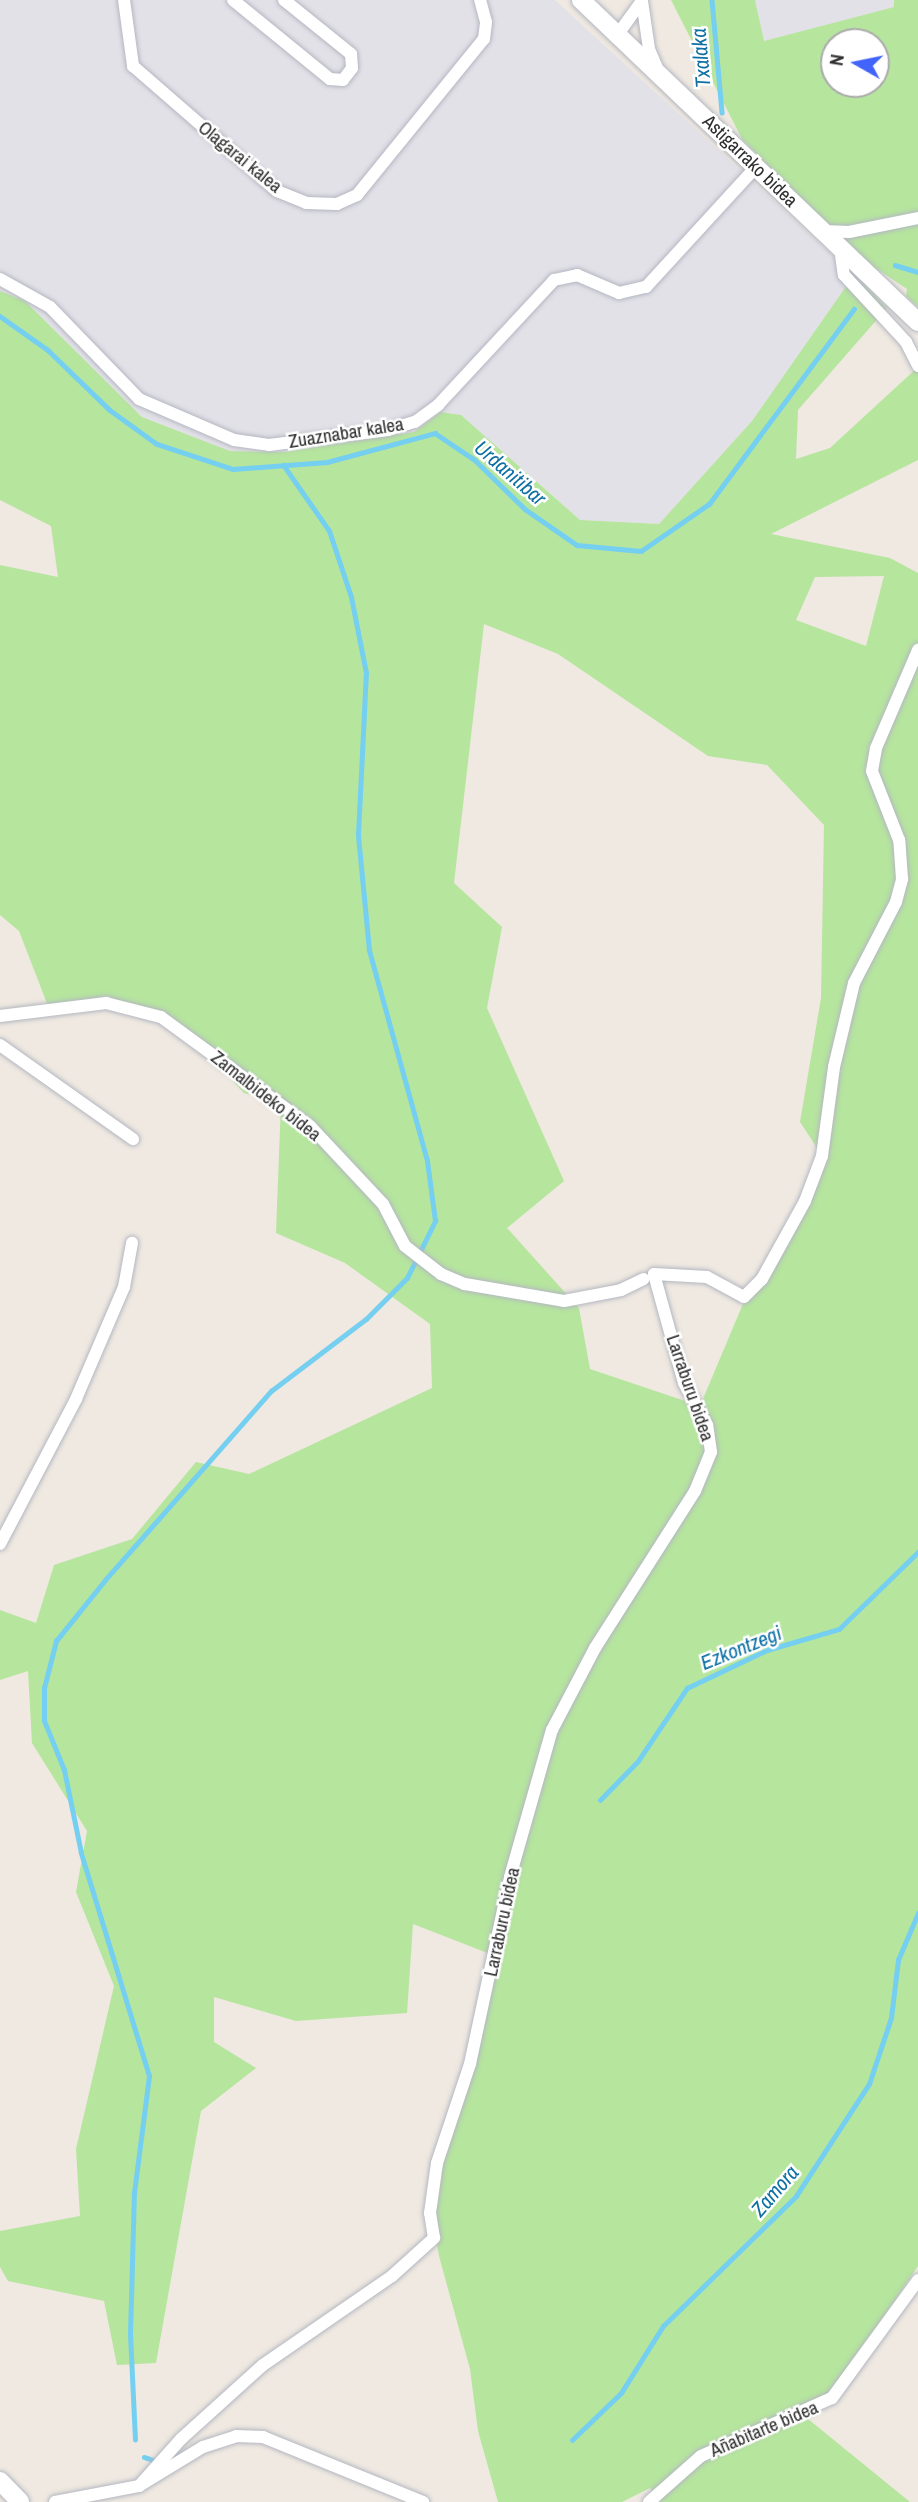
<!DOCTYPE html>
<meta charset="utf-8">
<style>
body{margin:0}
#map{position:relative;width:918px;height:2502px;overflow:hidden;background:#efe9e1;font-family:"Archivo Narrow",sans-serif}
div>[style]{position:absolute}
.industrial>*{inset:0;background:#e3e1e8}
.green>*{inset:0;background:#b6e59e}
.stream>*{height:4.5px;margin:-2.25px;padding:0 2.25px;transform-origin:2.25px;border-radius:2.25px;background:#75cff0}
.roads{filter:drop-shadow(0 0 2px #b4b7c1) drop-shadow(0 0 2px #b4b7c1)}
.street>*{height:12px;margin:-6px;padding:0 6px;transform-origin:6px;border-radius:6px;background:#fff}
.secondary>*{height:18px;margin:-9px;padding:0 9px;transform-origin:9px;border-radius:9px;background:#fff}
span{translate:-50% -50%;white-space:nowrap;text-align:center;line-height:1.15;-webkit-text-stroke:5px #fff;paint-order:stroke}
.street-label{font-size:19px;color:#2e2e2e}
.water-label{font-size:21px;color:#0d6fa3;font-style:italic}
.north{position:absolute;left:820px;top:28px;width:70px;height:70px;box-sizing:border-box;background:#fff;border:2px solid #ababab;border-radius:50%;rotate:279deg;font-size:19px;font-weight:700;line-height:28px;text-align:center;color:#2e2e2e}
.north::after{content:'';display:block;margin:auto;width:24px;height:32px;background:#4264fb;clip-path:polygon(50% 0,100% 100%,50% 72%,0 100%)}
</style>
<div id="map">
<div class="industrial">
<i style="clip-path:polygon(0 0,555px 0,854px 275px,752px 421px,659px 524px,580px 520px,461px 415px,441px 412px,414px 432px,284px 452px,230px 451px,142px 417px,25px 301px,0 291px)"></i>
<i style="clip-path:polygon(755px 0,894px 0,895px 7px,764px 41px)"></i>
</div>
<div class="green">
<i style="clip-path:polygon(evenodd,671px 0,755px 0,764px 41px,894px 7px,894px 0,918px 0,918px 307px,906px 296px,907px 289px,859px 257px,742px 139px,671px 0,834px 42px,876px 42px,876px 84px,834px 84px,834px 42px)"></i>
<i style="clip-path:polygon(evenodd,854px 275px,887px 308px,798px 410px,796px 459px,830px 448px,918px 367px,918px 460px,771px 534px,890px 558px,918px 573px,918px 2266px,839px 2383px,822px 2398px,797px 2410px,910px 2502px,661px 2502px,650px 2488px,622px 2502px,498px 2502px,478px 2431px,470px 2369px,439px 2256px,428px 2192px,442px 2132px,501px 1947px,490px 1954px,413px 1924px,407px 2013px,296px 2021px,214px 1997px,214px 2042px,256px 2068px,201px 2111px,156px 2363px,117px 2365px,104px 2301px,8px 2281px,0 2267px,0 2231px,80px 2216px,76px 2149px,114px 1986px,76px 1892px,87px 1831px,32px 1743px,28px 1671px,0 1680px,0 1610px,36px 1623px,54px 1565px,132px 1539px,196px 1462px,249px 1474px,432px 1388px,430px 1324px,345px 1263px,276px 1233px,281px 1103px,244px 1093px,178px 1024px,107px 996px,48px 1006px,19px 931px,0 915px,0 565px,58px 577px,51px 526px,0 500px,0 291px,25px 301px,142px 417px,230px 451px,284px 452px,414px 432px,441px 412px,461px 415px,580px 520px,659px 524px,752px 421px,854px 275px,884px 576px,866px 646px,796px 620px,815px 577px,884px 576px,854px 275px,484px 624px,558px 654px,708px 756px,767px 765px,824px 825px,821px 998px,800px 1122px,825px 1160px,745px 1299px,700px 1406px,590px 1369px,579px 1308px,507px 1228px,564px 1181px,487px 1008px,502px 927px,454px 883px,484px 624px)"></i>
</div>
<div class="stream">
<i style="left:712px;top:0;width:113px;rotate:84.9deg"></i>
<i style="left:895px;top:265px;width:24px;rotate:17deg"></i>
<i style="left:0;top:316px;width:59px;rotate:35.3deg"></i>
<i style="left:48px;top:350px;width:86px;rotate:44.1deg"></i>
<i style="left:110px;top:410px;width:58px;rotate:35.9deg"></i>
<i style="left:157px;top:444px;width:80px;rotate:18.2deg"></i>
<i style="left:233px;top:469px;width:94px;rotate:-4.3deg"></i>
<i style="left:327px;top:462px;width:112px;rotate:-15deg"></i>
<i style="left:435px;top:433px;width:48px;rotate:34deg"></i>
<i style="left:475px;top:460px;width:70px;rotate:44.4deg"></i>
<i style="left:525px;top:509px;width:63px;rotate:34.7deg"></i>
<i style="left:577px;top:545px;width:64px;rotate:5.4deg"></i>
<i style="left:641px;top:551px;width:83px;rotate:-34.7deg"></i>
<i style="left:709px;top:504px;width:243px;rotate:-53.4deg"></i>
<i style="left:600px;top:1800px;width:54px;rotate:-45.7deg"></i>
<i style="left:638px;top:1761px;width:88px;rotate:-56.1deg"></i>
<i style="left:687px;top:1688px;width:89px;rotate:-25.4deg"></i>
<i style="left:767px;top:1650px;width:75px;rotate:-16.3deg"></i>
<i style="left:839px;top:1629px;width:110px;rotate:-44.3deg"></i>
<i style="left:135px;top:2440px;width:106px;rotate:-92.7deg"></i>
<i style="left:130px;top:2334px;width:141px;rotate:-88.4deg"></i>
<i style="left:134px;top:2193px;width:118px;rotate:-82.7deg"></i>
<i style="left:149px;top:2076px;width:233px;rotate:-107deg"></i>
<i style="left:81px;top:1853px;width:85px;rotate:-101.6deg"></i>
<i style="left:64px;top:1770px;width:53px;rotate:-112.2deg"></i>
<i style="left:44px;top:1721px;width:33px;rotate:-90deg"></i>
<i style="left:44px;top:1688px;width:49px;rotate:-75.7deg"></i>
<i style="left:56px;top:1641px;width:78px;rotate:-51.2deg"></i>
<i style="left:105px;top:1580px;width:252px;rotate:-48.7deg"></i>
<i style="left:271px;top:1391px;width:119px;rotate:-37.2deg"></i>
<i style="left:366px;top:1319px;width:58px;rotate:-45deg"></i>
<i style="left:407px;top:1278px;width:64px;rotate:-63.8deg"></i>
<i style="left:435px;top:1221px;width:61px;rotate:-97.6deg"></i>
<i style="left:427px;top:1161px;width:219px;rotate:-105.4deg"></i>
<i style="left:369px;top:950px;width:116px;rotate:-95.5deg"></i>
<i style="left:358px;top:835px;width:162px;rotate:-87.2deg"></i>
<i style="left:366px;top:673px;width:77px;rotate:-101.2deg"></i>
<i style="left:351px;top:597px;width:70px;rotate:-108.4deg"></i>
<i style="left:329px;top:531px;width:80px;rotate:-124.9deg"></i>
<i style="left:572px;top:2440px;width:68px;rotate:-43.8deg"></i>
<i style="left:621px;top:2393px;width:79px;rotate:-57.9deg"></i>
<i style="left:663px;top:2326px;width:186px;rotate:-44.3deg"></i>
<i style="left:796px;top:2196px;width:134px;rotate:-56.9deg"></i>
<i style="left:869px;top:2084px;width:70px;rotate:-71.6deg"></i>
<i style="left:891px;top:2018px;width:58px;rotate:-83.1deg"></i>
<i style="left:898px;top:1960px;width:51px;rotate:-66.9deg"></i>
<i style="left:144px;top:2457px;width:16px;rotate:18deg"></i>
</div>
<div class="roads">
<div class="street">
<i style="left:124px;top:0;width:67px;rotate:82.2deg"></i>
<i style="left:133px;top:66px;width:191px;rotate:41deg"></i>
<i style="left:277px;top:191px;width:31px;rotate:22deg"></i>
<i style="left:306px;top:203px;width:31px;rotate:2deg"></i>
<i style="left:337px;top:204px;width:22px;rotate:-24deg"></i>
<i style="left:357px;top:195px;width:201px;rotate:-50.9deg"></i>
<i style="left:484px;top:39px;width:17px;rotate:-83deg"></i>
<i style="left:486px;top:22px;width:23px;rotate:-105deg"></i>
<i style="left:233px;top:0;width:125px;rotate:39.2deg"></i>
<i style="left:330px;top:79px;width:13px;rotate:4deg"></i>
<i style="left:343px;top:80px;width:15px;rotate:-53deg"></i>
<i style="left:352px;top:68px;width:14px;rotate:-94deg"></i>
<i style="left:351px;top:54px;width:86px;rotate:-141.1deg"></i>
<i style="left:642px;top:1px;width:49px;rotate:81.7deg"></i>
<i style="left:649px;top:49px;width:21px;rotate:67deg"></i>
<i style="left:618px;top:34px;width:41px;rotate:-54deg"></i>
<i style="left:823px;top:231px;width:26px;rotate:2deg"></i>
<i style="left:849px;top:232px;width:70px;rotate:-11.5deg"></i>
<i style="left:840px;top:248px;width:27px;rotate:82deg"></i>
<i style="left:844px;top:275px;width:91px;rotate:47.2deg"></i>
<i style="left:906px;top:342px;width:27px;rotate:63deg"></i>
<i style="left:0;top:279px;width:57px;rotate:29.2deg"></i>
<i style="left:50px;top:307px;width:128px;rotate:45.9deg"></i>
<i style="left:139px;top:399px;width:103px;rotate:23.3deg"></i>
<i style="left:234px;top:440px;width:35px;rotate:8deg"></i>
<i style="left:269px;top:445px;width:120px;rotate:-7.2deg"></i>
<i style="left:388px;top:430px;width:28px;rotate:-17deg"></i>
<i style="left:415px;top:422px;width:29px;rotate:-36deg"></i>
<i style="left:438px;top:405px;width:171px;rotate:-47.1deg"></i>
<i style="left:554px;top:280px;width:24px;rotate:-12deg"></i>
<i style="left:577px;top:275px;width:46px;rotate:23.2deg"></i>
<i style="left:619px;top:293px;width:28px;rotate:-13deg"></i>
<i style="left:646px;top:287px;width:163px;rotate:-47.5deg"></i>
<i style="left:0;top:1016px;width:107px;rotate:-7deg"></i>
<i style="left:106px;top:1003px;width:57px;rotate:14.3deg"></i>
<i style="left:161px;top:1017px;width:185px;rotate:36.2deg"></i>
<i style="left:310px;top:1126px;width:107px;rotate:46.9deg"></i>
<i style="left:383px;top:1204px;width:47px;rotate:62.4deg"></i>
<i style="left:405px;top:1246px;width:46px;rotate:37.9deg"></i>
<i style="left:441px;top:1274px;width:26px;rotate:23deg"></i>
<i style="left:465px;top:1284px;width:100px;rotate:9.7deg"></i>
<i style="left:564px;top:1301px;width:58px;rotate:-10.9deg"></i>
<i style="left:621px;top:1290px;width:25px;rotate:-26deg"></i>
<i style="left:0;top:1045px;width:163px;rotate:35.3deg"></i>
<i style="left:0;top:1544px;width:164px;rotate:-62.3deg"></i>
<i style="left:76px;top:1399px;width:122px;rotate:-66.8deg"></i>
<i style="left:124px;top:1287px;width:45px;rotate:-79.7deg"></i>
<i style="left:139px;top:2486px;width:63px;rotate:-48.2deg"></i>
<i style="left:181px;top:2439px;width:110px;rotate:-42.1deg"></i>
<i style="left:263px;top:2365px;width:157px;rotate:-34.6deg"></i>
<i style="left:392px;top:2276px;width:57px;rotate:-42.1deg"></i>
<i style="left:434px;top:2238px;width:25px;rotate:-99deg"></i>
<i style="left:430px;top:2213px;width:50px;rotate:-82deg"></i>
<i style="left:437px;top:2163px;width:104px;rotate:-71.6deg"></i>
<i style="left:470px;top:2064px;width:191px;rotate:-77.9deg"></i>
<i style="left:510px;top:1877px;width:153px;rotate:-74.1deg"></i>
<i style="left:552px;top:1730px;width:93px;rotate:-62.3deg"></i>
<i style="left:595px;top:1648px;width:186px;rotate:-57.5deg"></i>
<i style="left:695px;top:1491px;width:42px;rotate:-67.7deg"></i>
<i style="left:711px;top:1452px;width:27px;rotate:-98deg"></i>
<i style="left:707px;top:1425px;width:48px;rotate:-118.7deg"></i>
<i style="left:684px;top:1383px;width:113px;rotate:-105.4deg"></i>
<i style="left:654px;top:1274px;width:53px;rotate:3.2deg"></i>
<i style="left:707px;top:1277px;width:42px;rotate:28.4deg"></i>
<i style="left:744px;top:1297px;width:25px;rotate:-45deg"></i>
<i style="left:762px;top:1279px;width:89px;rotate:-61.1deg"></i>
<i style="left:805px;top:1201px;width:48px;rotate:-69.3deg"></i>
<i style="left:822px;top:1156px;width:90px;rotate:-82.3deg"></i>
<i style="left:834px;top:1067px;width:86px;rotate:-76.6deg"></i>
<i style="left:854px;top:983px;width:91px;rotate:-62.6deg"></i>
<i style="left:896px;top:902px;width:24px;rotate:-75deg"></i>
<i style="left:902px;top:879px;width:39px;rotate:-94deg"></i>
<i style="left:899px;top:840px;width:74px;rotate:-111.4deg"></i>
<i style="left:872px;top:771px;width:23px;rotate:-80deg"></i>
<i style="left:876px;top:748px;width:107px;rotate:-66.8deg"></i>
<i style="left:55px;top:2502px;width:86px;rotate:-10.8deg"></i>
<i style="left:139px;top:2486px;width:75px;rotate:-31.4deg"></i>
<i style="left:203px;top:2447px;width:35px;rotate:-18deg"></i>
<i style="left:236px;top:2436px;width:27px;rotate:2deg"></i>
<i style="left:263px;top:2437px;width:173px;rotate:22.1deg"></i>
<i style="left:649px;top:2502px;width:69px;rotate:-41.5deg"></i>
<i style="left:701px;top:2456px;width:143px;rotate:-23.9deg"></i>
<i style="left:832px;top:2398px;width:146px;rotate:-53.9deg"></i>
</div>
<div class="secondary">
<i style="left:581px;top:0;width:466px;rotate:43.7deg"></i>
<i style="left:0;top:2481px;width:29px;rotate:46deg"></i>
</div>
</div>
<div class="street-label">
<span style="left:240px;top:157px;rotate:39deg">Olagarai kalea</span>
<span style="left:750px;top:161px;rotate:44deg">Astigarrako bidea</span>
<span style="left:346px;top:433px;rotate:-9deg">Zuaznabar kalea</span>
<span style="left:266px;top:1096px;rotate:38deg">Zamalbideko bidea</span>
<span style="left:690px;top:1388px;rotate:71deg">Larraburu bidea</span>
<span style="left:502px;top:1922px;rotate:-78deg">Larraburu bidea</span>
<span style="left:764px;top:2429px;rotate:-23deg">Añabitarte bidea</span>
</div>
<div class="water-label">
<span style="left:701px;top:58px;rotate:-95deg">Txalaka</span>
<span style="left:510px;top:473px;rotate:41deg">Urdanitibar</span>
<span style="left:741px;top:1648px;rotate:-22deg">Ezkontzegi</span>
<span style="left:775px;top:2191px;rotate:-49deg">Zamora</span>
</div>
<div class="north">N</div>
</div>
